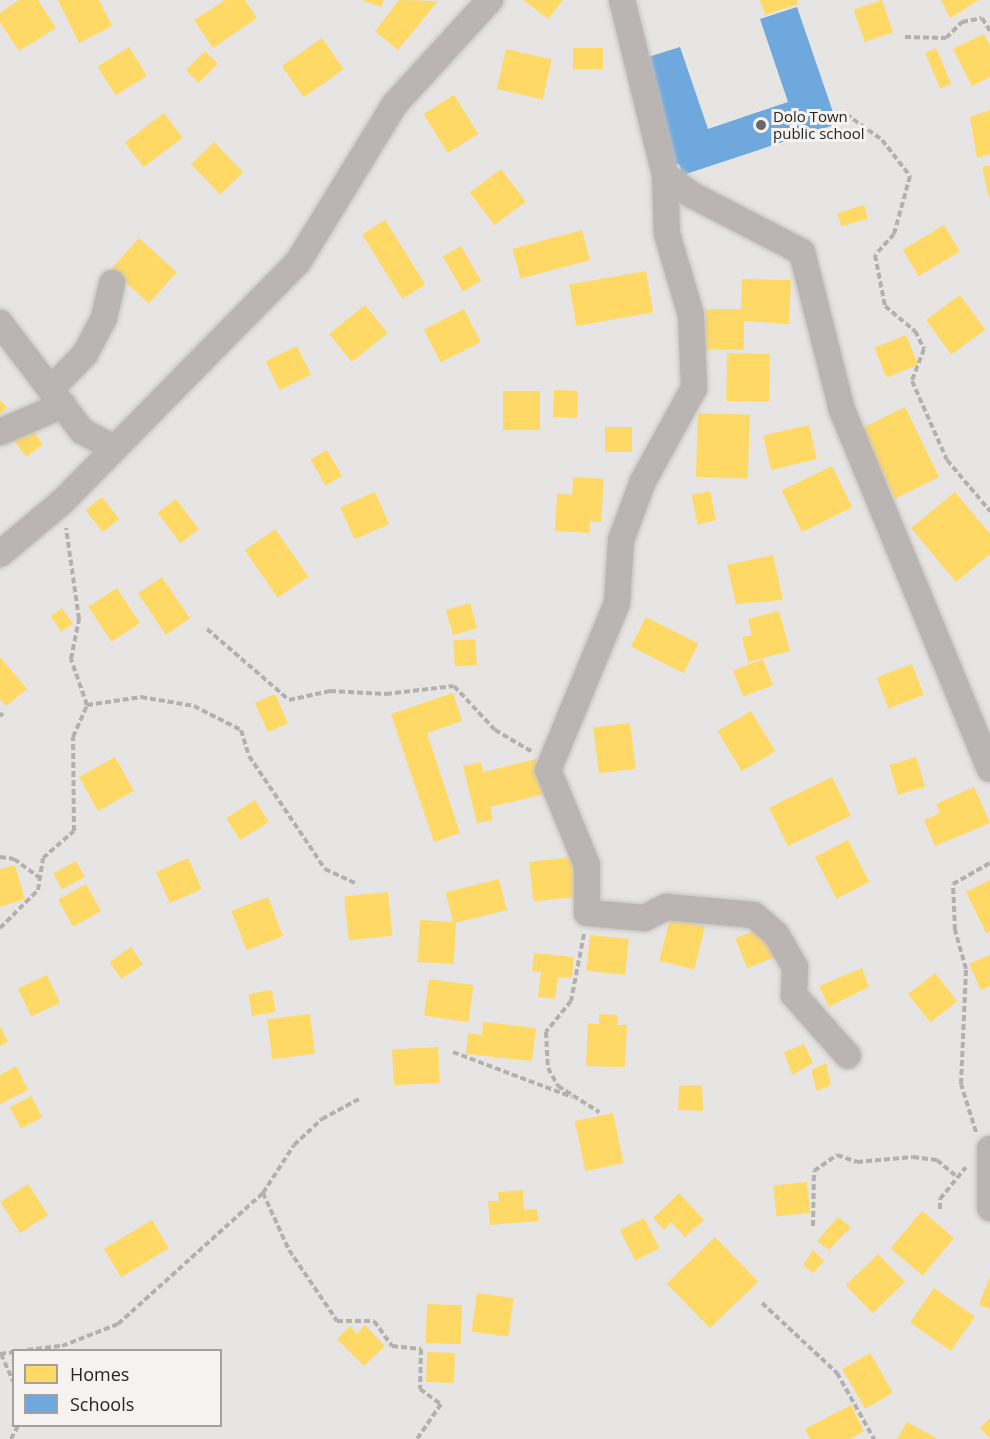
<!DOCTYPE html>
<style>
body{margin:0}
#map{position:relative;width:990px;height:1439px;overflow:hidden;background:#e7e5e3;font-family:"Open Sans",sans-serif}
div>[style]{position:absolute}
.homes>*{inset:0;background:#ffd966;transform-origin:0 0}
.schools>*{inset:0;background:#6fa8dc}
.path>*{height:4px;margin-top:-2px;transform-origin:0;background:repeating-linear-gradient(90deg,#b4b0af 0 6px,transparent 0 9px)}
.roads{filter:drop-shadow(0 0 2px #c3c2c1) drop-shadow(0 0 2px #c3c2c1)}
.minor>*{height:26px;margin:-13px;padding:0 13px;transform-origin:13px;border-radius:13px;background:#bab4b2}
.dots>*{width:16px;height:16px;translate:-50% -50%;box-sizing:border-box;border:3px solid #f6f2ef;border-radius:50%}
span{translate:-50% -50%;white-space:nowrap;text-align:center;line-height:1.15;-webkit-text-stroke:6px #f6f2ef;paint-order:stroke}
.poi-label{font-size:15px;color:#262423}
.left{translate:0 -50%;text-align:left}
.legend{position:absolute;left:12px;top:1349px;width:210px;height:78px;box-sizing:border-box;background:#f6f2ef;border:2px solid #a3a09d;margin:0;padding:8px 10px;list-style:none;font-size:18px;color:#262423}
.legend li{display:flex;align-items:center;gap:12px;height:30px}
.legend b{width:30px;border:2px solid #a3a09d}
</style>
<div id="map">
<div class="homes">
<i style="clip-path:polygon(19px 0,38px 0,56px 28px,19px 51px,0 22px,0 13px)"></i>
<i style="clip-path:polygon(58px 0,99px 0,112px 26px,79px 43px)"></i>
<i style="clip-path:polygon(225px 0,245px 0,257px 18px,213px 48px,194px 20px)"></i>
<i style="clip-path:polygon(362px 0,384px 0,381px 7px)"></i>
<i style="clip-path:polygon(399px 0,438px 1px,398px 50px,375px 31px)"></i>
<i style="clip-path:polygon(523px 0,563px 0,548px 19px)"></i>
<i style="clip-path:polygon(760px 0,797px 0,798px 4px,765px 15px)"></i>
<i style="left:882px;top:0;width:34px;height:30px;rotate:71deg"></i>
<i style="clip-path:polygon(941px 0,979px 0,950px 18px)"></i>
<i style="clip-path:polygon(984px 34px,990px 46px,990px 77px,972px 86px,953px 49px)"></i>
<i style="left:322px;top:38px;width:38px;height:49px;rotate:55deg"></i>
<i style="left:129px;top:47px;width:34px;height:37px;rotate:58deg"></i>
<i style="left:573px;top:48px;width:30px;height:21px"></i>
<i style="left:936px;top:48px;width:39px;height:12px;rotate:67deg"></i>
<i style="left:506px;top:49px;width:47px;height:41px;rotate:13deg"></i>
<i style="left:205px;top:51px;width:18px;height:27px;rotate:45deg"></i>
<i style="left:454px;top:95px;width:46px;height:36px;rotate:58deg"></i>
<i style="clip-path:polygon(990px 110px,990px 154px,977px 158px,970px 117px)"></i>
<i style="left:164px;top:113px;width:31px;height:49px;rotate:53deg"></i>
<i style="left:214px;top:142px;width:42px;height:32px;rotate:46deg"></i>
<i style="clip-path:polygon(990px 165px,990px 197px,989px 197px,982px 167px)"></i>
<i style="left:501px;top:169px;width:41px;height:39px;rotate:53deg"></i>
<i style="left:864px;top:205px;width:14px;height:28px;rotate:73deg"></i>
<i style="left:385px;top:220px;width:76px;height:27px;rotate:58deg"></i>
<i style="left:944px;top:225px;width:31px;height:48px;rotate:59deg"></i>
<i style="left:582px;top:230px;width:31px;height:72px;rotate:75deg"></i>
<i style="left:139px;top:238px;width:51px;height:42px;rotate:42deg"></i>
<i style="left:461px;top:246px;width:40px;height:21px;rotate:60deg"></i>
<i style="left:646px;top:271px;width:42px;height:78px;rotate:80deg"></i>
<i style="clip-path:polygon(742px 279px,791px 280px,789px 324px,744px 321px,744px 350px,705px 349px,706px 309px,741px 309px)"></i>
<i style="left:960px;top:295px;width:43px;height:42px;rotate:54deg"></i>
<i style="left:365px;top:305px;width:36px;height:46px;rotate:51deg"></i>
<i style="left:464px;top:309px;width:37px;height:45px;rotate:63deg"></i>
<i style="left:906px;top:335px;width:32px;height:34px;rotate:68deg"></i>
<i style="left:297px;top:346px;width:32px;height:35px;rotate:64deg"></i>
<i style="left:727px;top:353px;width:43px;height:48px;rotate:1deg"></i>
<i style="left:554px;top:390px;width:24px;height:27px;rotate:2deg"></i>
<i style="left:503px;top:391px;width:37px;height:39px"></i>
<i style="clip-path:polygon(0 400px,7px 407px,0 414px)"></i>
<i style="left:905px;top:407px;width:78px;height:49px;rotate:64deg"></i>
<i style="left:698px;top:413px;width:52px;height:64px;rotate:2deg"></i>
<i style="left:809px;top:425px;width:35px;height:47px;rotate:77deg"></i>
<i style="left:29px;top:426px;width:23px;height:21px;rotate:52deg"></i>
<i style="left:605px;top:427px;width:27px;height:25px"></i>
<i style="left:327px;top:450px;width:30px;height:19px;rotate:60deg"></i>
<i style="left:832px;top:466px;width:46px;height:56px;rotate:64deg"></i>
<i style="clip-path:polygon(573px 477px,604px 479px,601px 522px,590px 521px,589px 533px,555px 531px,557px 494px,572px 495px)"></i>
<i style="left:710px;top:491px;width:30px;height:19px;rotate:78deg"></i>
<i style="left:375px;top:492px;width:35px;height:38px;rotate:66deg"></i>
<i style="clip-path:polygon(955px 492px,990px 534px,990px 554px,956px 582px,911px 528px)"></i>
<i style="left:102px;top:497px;width:28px;height:21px;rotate:52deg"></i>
<i style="left:176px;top:499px;width:38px;height:23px;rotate:53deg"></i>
<i style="left:275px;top:529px;width:58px;height:37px;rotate:55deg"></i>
<i style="clip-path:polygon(773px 555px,783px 600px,736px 604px,727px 565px)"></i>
<i style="left:162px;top:577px;width:50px;height:29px;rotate:56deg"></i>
<i style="left:117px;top:588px;width:42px;height:34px;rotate:57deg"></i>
<i style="left:470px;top:603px;width:26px;height:25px;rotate:74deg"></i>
<i style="left:62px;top:608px;width:19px;height:14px;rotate:55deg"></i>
<i style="clip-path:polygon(779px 611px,790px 651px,748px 662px,742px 637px,752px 635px,748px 619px)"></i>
<i style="left:646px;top:617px;width:59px;height:33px;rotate:27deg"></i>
<i style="left:475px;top:639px;width:26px;height:22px;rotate:86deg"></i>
<i style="clip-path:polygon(0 657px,27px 689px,6px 706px,0 699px)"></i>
<i style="left:763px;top:659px;width:28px;height:32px;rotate:69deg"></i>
<i style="left:912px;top:664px;width:33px;height:38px;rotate:69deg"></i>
<i style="clip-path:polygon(453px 693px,462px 721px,427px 733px,460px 833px,434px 842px,391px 714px)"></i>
<i style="left:275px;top:694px;width:32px;height:22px;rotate:66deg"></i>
<i style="left:751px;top:711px;width:47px;height:39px;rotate:59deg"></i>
<i style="left:630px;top:723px;width:46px;height:37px;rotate:83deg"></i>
<i style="left:115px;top:757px;width:39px;height:41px;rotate:61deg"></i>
<i style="left:916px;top:757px;width:31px;height:28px;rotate:73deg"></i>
<i style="clip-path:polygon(536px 759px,545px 794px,490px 807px,493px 820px,477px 823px,463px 766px,481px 762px,483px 772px)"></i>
<i style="left:832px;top:777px;width:43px;height:70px;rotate:64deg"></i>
<i style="clip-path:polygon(974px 787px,990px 823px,935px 846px,924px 820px,940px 813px,936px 804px)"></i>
<i style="left:255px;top:800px;width:26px;height:34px;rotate:58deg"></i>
<i style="left:848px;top:840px;width:47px;height:37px;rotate:63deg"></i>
<i style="left:574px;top:857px;width:40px;height:45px;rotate:84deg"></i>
<i style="left:188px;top:858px;width:34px;height:35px;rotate:66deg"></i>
<i style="left:76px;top:861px;width:18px;height:26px;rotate:61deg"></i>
<i style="clip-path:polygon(15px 865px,25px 899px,0 907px,0 869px)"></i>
<i style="left:499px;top:879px;width:32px;height:55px;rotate:76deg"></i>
<i style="clip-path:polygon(990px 880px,990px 932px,986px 933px,966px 892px)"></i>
<i style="left:86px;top:884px;width:31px;height:32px;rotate:61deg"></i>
<i style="left:388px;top:892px;width:44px;height:44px;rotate:84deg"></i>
<i style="left:268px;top:897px;width:42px;height:39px;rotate:69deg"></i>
<i style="left:670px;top:918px;width:36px;height:44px;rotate:14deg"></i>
<i style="left:420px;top:920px;width:36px;height:42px;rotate:3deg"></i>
<i style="left:764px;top:927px;width:32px;height:31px;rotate:68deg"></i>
<i style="left:590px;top:935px;width:39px;height:36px;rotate:6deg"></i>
<i style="left:131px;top:947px;width:21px;height:26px;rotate:55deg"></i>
<i style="clip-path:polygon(534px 953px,574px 957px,572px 978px,558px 977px,555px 999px,538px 997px,541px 972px,532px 971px)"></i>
<i style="clip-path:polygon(990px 955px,990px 986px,981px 990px,969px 964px)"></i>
<i style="clip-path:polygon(862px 968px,869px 987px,829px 1007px,819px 986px)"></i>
<i style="left:935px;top:973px;width:36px;height:34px;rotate:52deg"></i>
<i style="left:47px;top:975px;width:31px;height:32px;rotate:65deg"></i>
<i style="left:429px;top:979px;width:45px;height:37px;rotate:8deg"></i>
<i style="left:272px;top:990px;width:22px;height:24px;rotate:80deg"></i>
<i style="left:310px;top:1014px;width:40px;height:43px;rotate:83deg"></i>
<i style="clip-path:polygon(599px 1014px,618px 1015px,618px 1025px,627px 1025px,625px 1067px,586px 1066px,588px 1023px,599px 1024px)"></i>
<i style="clip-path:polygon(483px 1022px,536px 1028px,532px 1061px,466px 1054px,468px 1033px,482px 1035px)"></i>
<i style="clip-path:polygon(0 1026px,8px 1042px,0 1046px)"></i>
<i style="clip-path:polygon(804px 1044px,813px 1063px,792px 1075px,784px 1052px)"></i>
<i style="left:438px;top:1047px;width:36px;height:46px;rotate:87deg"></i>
<i style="clip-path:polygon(826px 1063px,831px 1085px,817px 1091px,811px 1070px)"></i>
<i style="clip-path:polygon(16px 1066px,28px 1090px,0 1104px,0 1075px)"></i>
<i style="clip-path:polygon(702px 1085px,703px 1111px,678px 1110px,679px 1086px)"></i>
<i style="left:31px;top:1096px;width:24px;height:24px;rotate:62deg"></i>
<i style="left:613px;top:1113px;width:51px;height:39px;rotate:78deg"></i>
<i style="left:807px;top:1182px;width:31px;height:34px;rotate:84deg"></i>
<i style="left:28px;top:1184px;width:37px;height:33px;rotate:57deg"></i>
<i style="clip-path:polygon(523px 1190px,524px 1210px,537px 1209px,539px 1221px,490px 1225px,488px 1201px,499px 1201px,498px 1192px)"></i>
<i style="clip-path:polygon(679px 1193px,704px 1220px,685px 1237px,671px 1222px,664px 1230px,653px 1218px)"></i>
<i style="left:922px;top:1211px;width:42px;height:49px;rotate:40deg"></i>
<i style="clip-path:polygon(838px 1217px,851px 1227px,829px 1250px,817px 1241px)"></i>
<i style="left:644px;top:1218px;width:34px;height:27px;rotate:63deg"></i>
<i style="left:152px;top:1220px;width:33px;height:56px;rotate:59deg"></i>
<i style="left:715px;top:1237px;width:62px;height:67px;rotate:46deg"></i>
<i style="clip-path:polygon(813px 1250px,824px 1261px,813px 1273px,803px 1265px)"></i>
<i style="left:878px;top:1254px;width:39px;height:45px;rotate:46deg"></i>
<i style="clip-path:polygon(990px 1276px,990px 1309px,979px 1305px)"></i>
<i style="left:934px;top:1288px;width:50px;height:42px;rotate:35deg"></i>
<i style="left:477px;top:1293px;width:37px;height:39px;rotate:8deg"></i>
<i style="left:427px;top:1304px;width:35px;height:39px;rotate:2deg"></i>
<i style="clip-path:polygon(365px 1325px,385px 1346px,364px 1366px,337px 1339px,350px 1326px,357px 1334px)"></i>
<i style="left:427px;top:1352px;width:28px;height:30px;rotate:2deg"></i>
<i style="left:870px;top:1353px;width:46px;height:32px;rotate:60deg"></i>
<i style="clip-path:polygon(851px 1405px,864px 1431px,850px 1439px,810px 1439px,805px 1429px)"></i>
<i style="clip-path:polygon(990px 1418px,990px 1438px,980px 1428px)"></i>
<i style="clip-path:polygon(907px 1422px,938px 1439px,897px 1439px)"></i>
</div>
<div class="schools">
<i style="clip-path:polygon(797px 7px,837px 124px,683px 175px,679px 164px,660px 171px,653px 147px,670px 141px,642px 59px,680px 47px,708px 129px,788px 102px,760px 19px)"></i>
</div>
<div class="path">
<i style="left:905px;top:37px;width:41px;rotate:1.4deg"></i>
<i style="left:946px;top:38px;width:23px;rotate:-45deg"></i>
<i style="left:962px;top:22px;width:20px;rotate:-11deg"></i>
<i style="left:982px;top:18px;width:15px;rotate:58deg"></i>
<i style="left:846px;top:114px;width:44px;rotate:35.8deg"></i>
<i style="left:882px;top:140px;width:46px;rotate:52.1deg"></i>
<i style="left:910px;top:176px;width:60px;rotate:105.4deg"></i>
<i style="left:894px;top:234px;width:28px;rotate:132deg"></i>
<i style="left:875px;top:255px;width:52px;rotate:78.9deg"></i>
<i style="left:885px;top:306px;width:39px;rotate:40deg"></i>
<i style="left:915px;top:331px;width:20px;rotate:63deg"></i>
<i style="left:924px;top:349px;width:34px;rotate:111deg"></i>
<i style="left:912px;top:381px;width:86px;rotate:66.1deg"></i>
<i style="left:947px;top:460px;width:67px;rotate:49.9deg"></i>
<i style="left:207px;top:629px;width:108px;rotate:40.9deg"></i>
<i style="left:289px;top:700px;width:42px;rotate:-12.4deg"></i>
<i style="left:330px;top:691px;width:56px;rotate:3.1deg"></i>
<i style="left:386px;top:694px;width:68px;rotate:-6.7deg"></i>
<i style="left:454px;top:686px;width:60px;rotate:47deg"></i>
<i style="left:495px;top:730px;width:42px;rotate:30.3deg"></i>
<i style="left:87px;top:705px;width:55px;rotate:-8.4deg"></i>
<i style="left:141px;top:697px;width:54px;rotate:9.6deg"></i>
<i style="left:194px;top:706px;width:53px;rotate:27.1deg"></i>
<i style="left:241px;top:730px;width:27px;rotate:73deg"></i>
<i style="left:249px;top:756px;width:136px;rotate:56.1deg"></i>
<i style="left:325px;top:869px;width:33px;rotate:25deg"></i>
<i style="left:0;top:716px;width:4px;rotate:-45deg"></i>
<i style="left:0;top:857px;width:14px;rotate:8deg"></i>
<i style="left:14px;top:859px;width:32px;rotate:36deg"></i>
<i style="left:0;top:928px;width:54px;rotate:-45deg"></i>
<i style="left:38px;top:890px;width:32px;rotate:-81deg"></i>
<i style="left:43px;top:858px;width:41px;rotate:-41.1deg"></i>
<i style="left:74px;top:831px;width:94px;rotate:-90.6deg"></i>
<i style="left:73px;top:737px;width:35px;rotate:-66deg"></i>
<i style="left:87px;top:705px;width:49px;rotate:-109.2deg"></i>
<i style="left:71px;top:659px;width:41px;rotate:-78.7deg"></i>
<i style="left:79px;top:619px;width:92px;rotate:-98.1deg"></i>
<i style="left:584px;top:934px;width:68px;rotate:101deg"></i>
<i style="left:571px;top:1001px;width:40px;rotate:129deg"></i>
<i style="left:546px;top:1032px;width:36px;rotate:87deg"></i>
<i style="left:548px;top:1068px;width:21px;rotate:61deg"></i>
<i style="left:558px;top:1086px;width:49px;rotate:32.4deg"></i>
<i style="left:453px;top:1052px;width:127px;rotate:20.7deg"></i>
<i style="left:976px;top:1132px;width:50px;rotate:-107.4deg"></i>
<i style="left:961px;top:1084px;width:115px;rotate:-87.5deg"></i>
<i style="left:966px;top:969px;width:41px;rotate:-105.8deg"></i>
<i style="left:955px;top:930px;width:46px;rotate:-92.5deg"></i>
<i style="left:953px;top:884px;width:43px;rotate:-29.6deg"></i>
<i style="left:263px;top:1193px;width:63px;rotate:65.5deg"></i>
<i style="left:289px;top:1250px;width:86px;rotate:55.9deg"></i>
<i style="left:337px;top:1321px;width:37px"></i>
<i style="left:374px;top:1321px;width:31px;rotate:54deg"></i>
<i style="left:392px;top:1346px;width:29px;rotate:6deg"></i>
<i style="left:421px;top:1349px;width:40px;rotate:91.4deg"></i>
<i style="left:420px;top:1389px;width:26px;rotate:36deg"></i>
<i style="left:441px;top:1404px;width:42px;rotate:124.4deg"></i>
<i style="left:940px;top:1209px;width:10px;rotate:-90deg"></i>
<i style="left:940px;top:1199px;width:41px;rotate:-50.9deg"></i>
<i style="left:813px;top:1226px;width:55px;rotate:-89deg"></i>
<i style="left:814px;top:1171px;width:28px;rotate:-35deg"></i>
<i style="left:837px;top:1155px;width:21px;rotate:19deg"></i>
<i style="left:857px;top:1162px;width:56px;rotate:-5.1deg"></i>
<i style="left:913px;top:1157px;width:24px;rotate:7deg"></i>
<i style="left:937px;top:1160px;width:26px;rotate:40deg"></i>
<i style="left:762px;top:1303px;width:103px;rotate:43deg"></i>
<i style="left:837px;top:1373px;width:76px;rotate:60.7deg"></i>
<i style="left:27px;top:1350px;width:35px;rotate:-7deg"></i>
<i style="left:62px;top:1346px;width:60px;rotate:-21.4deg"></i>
<i style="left:118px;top:1324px;width:195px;rotate:-42.1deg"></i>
<i style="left:263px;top:1193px;width:57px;rotate:-57.1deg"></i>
<i style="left:294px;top:1145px;width:38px;rotate:-43deg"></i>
<i style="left:322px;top:1119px;width:42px;rotate:-28.4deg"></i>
<i style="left:0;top:1354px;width:14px;rotate:-8deg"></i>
<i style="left:1px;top:1354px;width:32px;rotate:66deg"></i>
<i style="left:11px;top:1439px;width:15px;rotate:-62deg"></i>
</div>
<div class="roads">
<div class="minor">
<i style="left:622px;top:0;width:180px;rotate:76.2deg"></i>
<i style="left:665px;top:175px;width:34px;rotate:37deg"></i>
<i style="left:692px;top:195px;width:124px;rotate:27.4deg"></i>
<i style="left:802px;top:252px;width:163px;rotate:75.8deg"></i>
<i style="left:842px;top:410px;width:388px;rotate:67.6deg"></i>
<i style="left:665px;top:175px;width:59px;rotate:88.1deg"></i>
<i style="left:667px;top:234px;width:84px;rotate:73.5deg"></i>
<i style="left:691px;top:315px;width:73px;rotate:87.6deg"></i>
<i style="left:694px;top:388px;width:106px;rotate:118.7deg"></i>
<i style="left:643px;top:481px;width:63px;rotate:110.4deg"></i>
<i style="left:621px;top:540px;width:63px;rotate:93.6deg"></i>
<i style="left:617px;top:603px;width:181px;rotate:112.4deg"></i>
<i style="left:548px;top:770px;width:103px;rotate:67.7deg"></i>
<i style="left:587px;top:865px;width:48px;rotate:90deg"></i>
<i style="left:587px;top:913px;width:58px;rotate:4.9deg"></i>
<i style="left:645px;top:918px;width:24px;rotate:-28deg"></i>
<i style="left:666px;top:907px;width:88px;rotate:5.2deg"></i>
<i style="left:754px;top:915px;width:29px;rotate:41deg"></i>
<i style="left:776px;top:934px;width:38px;rotate:60deg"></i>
<i style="left:795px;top:967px;width:28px;rotate:92deg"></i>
<i style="left:794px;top:995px;width:81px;rotate:48.5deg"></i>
<i style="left:0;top:323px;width:136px;rotate:52.8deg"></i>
<i style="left:82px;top:431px;width:36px;rotate:28deg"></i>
<i style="left:51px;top:389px;width:49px;rotate:-45.8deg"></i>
<i style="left:85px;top:354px;width:41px;rotate:-62.2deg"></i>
<i style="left:104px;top:318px;width:36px;rotate:-77deg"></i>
<i style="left:0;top:432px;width:69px;rotate:-23.2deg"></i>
<i style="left:0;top:554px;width:82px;rotate:-40.1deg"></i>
<i style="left:63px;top:501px;width:335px;rotate:-45.5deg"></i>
<i style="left:298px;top:262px;width:185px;rotate:-58.5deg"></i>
<i style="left:395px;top:104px;width:141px;rotate:-47.6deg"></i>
<i style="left:990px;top:1149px;width:59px;rotate:90deg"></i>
</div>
</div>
<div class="dots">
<i style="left:761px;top:125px;background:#6a6866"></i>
</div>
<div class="poi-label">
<span class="left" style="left:773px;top:125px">Dolo Town<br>public school</span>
</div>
<ul class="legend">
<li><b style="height:16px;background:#ffd966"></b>Homes</li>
<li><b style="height:16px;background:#6fa8dc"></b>Schools</li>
</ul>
</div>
